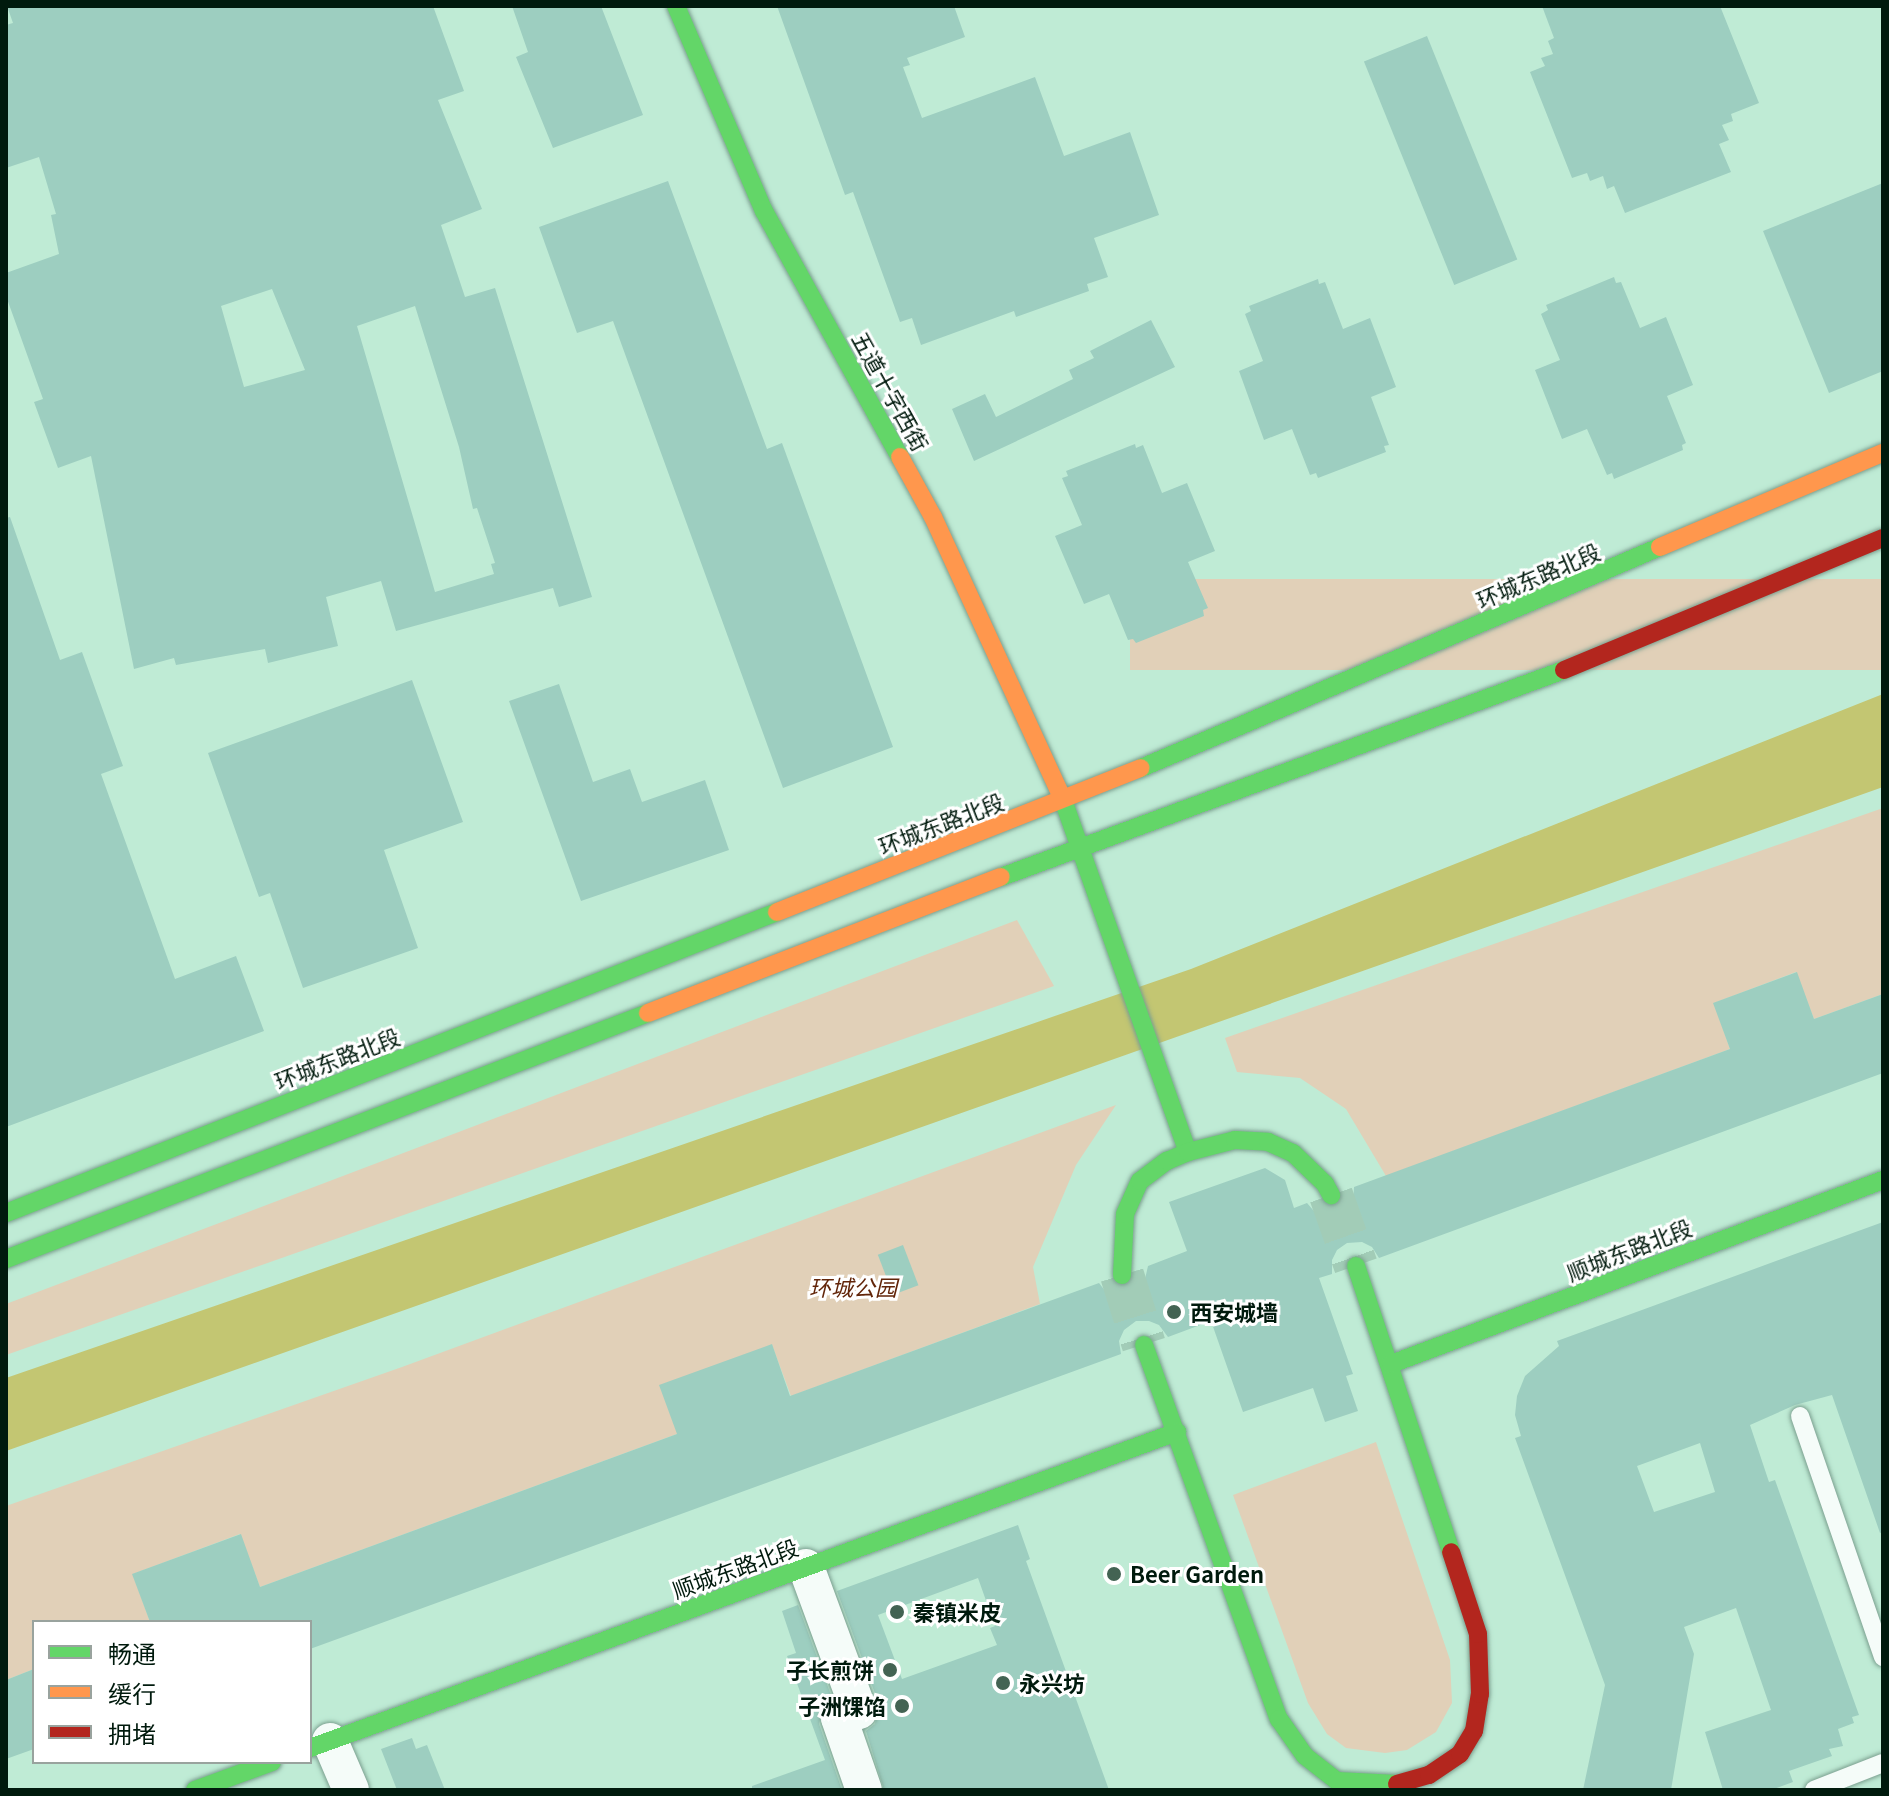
<!DOCTYPE html>
<meta charset="utf-8">
<style>
body{margin:0}
#map{position:relative;width:1889px;height:1796px;overflow:hidden;background:#bfebd5;font-family:Georgia,"Noto Sans SC",serif}
div>[style]{position:absolute}
.green>*{inset:0;background:#e1d0b8;transform-origin:0 0}
.water>*{inset:0;background:#c3c672}
.building>*{inset:0;background:#9dcec0;transform-origin:0 0}
.secondary-tunnel>*{height:44px;margin-top:-22px;transform-origin:0;background:repeating-linear-gradient(90deg,#a2ccb7 0 44px,transparent 0 66px)}
.roads{filter:drop-shadow(0 0 2px #7b9f8f) drop-shadow(0 0 2px #7b9f8f)}
.lane>*{height:18px;margin:-9px;padding:0 9px;transform-origin:9px;border-radius:9px;background:#f5fcf9}
.street>*{height:36px;margin:-18px;padding:0 18px;transform-origin:18px;border-radius:18px;background:#f5fcf9}
.fast>*{height:18px;margin:-9px;padding:0 9px;transform-origin:9px;border-radius:9px;background:#63d668}
.slow>*{height:18px;margin:-9px;padding:0 9px;transform-origin:9px;border-radius:9px;background:#ff974d}
.jam>*{height:18px;margin:-9px;padding:0 9px;transform-origin:9px;border-radius:9px;background:#b3261e}
.dots>*{width:22px;height:22px;translate:-50% -50%;box-sizing:border-box;border:4px solid #fff;border-radius:50%}
span{translate:-50% -50%;white-space:nowrap;text-align:center;line-height:1.15;-webkit-text-stroke:6px #fff;paint-order:stroke}
.street-label{font-size:22px;color:#001a0d}
.park-label{font-size:22px;color:#622509;font-style:italic}
.poi-label{font-size:22px;color:#001a0d;font-weight:700}
.left{translate:0 -50%;text-align:left}
.right{translate:-100% -50%;text-align:right}
.frame{position:absolute;inset:0;border:8px solid #001a0d;pointer-events:none}
.legend{position:absolute;left:32px;top:1620px;width:280px;height:144px;box-sizing:border-box;background:#fff;border:2px solid #99a39e;margin:0;padding:10px 14px;list-style:none;font-size:24px;color:#001a0d}
.legend li{display:flex;align-items:center;gap:16px;height:40px}
.legend b{width:40px;border:2px solid #99a39e}
</style>
<div id="map">
<div class="green">
<i style="left:1883px;top:579px;width:91px;height:753px;rotate:90deg"></i>
<i style="clip-path:polygon(1883px 808px,1883px 994px,1814px 1019px,1796px 972px,1714px 1003px,1730px 1049px,1386px 1176px,1346px 1109px,1300px 1078px,1237px 1072px,1225px 1038px)"></i>
<i style="clip-path:polygon(1017px 920px,1054px 986px,6px 1355px,6px 1304px)"></i>
<i style="clip-path:polygon(1116px 1105px,1076px 1165px,1033px 1267px,1040px 1304px,791px 1396px,772px 1345px,677px 1434px,260px 1587px,240px 1534px,133px 1574px,150px 1622px,34px 1622px,34px 1669px,6px 1680px,6px 1506px,402px 1367px)"></i>
<i style="clip-path:polygon(1376px 1442px,1450px 1660px,1452px 1703px,1436px 1732px,1407px 1750px,1385px 1753px,1346px 1748px,1327px 1734px,1308px 1703px,1233px 1495px)"></i>
</div>
<div class="water">
<i style="clip-path:polygon(1883px 694px,1883px 787px,6px 1451px,6px 1378px,1191px 969px)"></i>
</div>
<div class="building">
<i style="clip-path:polygon(evenodd,7px 6px,433px 6px,464px 91px,438px 100px,482px 209px,441px 225px,465px 297px,495px 288px,592px 597px,559px 607px,553px 588px,396px 631px,381px 581px,326px 597px,338px 646px,268px 663px,265px 649px,176px 665px,174px 658px,134px 669px,91px 456px,58px 468px,34px 402px,43px 399px,6px 296px,6px 273px,59px 254px,51px 215px,56px 214px,39px 157px,6px 168px,6px 25px,13px 23px,7px 6px,272px 289px,305px 370px,244px 387px,221px 306px,272px 289px,7px 6px,415px 306px,459px 447px,473px 509px,477px 508px,495px 563px,491px 564px,494px 574px,435px 592px,357px 326px,415px 306px)"></i>
<i style="clip-path:polygon(512px 6px,601px 6px,643px 115px,553px 148px,516px 57px,528px 52px)"></i>
<i style="clip-path:polygon(777px 6px,954px 6px,965px 37px,907px 58px,910px 65px,903px 67px,922px 118px,1035px 77px,1064px 156px,1130px 132px,1159px 215px,1094px 238px,1108px 277px,1087px 284px,1089px 291px,1016px 317px,1014px 311px,921px 345px,912px 318px,900px 322px,853px 192px,845px 195px)"></i>
<i style="clip-path:polygon(1542px 6px,1720px 6px,1759px 103px,1731px 114px,1733px 121px,1722px 125px,1729px 140px,1719px 144px,1731px 172px,1625px 213px,1614px 186px,1607px 189px,1603px 176px,1590px 181px,1587px 173px,1572px 178px,1530px 72px,1545px 66px,1541px 58px,1553px 54px,1548px 41px,1554px 38px)"></i>
<i style="left:1427px;top:36px;width:241px;height:68px;rotate:68deg"></i>
<i style="clip-path:polygon(668px 181px,767px 449px,782px 443px,893px 747px,783px 788px,613px 321px,577px 333px,539px 227px)"></i>
<i style="clip-path:polygon(1883px 183px,1883px 371px,1829px 393px,1763px 231px)"></i>
<i style="clip-path:polygon(1614px 277px,1616px 283px,1621px 282px,1640px 328px,1666px 317px,1693px 385px,1667px 396px,1686px 443px,1682px 445px,1683px 450px,1614px 479px,1612px 473px,1607px 475px,1587px 429px,1562px 439px,1535px 370px,1560px 360px,1541px 314px,1548px 310px,1546px 305px)"></i>
<i style="clip-path:polygon(1318px 279px,1319px 284px,1325px 282px,1343px 329px,1370px 318px,1396px 387px,1371px 397px,1389px 445px,1384px 446px,1386px 452px,1318px 478px,1316px 473px,1310px 475px,1292px 429px,1264px 440px,1239px 371px,1263px 361px,1245px 314px,1251px 311px,1249px 306px)"></i>
<i style="clip-path:polygon(1151px 320px,1175px 367px,974px 461px,952px 409px,985px 394px,996px 417px,1073px 379px,1069px 370px,1094px 358px,1090px 351px)"></i>
<i style="clip-path:polygon(1135px 444px,1136px 448px,1143px 445px,1162px 493px,1187px 483px,1215px 551px,1188px 562px,1208px 608px,1203px 610px,1204px 616px,1136px 643px,1133px 639px,1128px 640px,1109px 594px,1084px 604px,1055px 536px,1082px 525px,1062px 478px,1068px 476px,1066px 471px)"></i>
<i style="clip-path:polygon(10px 517px,60px 660px,82px 652px,123px 766px,101px 774px,175px 979px,236px 956px,264px 1031px,6px 1127px,6px 518px)"></i>
<i style="clip-path:polygon(412px 680px,463px 822px,384px 850px,418px 948px,303px 988px,270px 893px,259px 897px,208px 753px)"></i>
<i style="clip-path:polygon(559px 684px,593px 782px,630px 769px,642px 802px,705px 780px,729px 850px,581px 901px,509px 701px)"></i>
<i style="clip-path:polygon(1797px 972px,1814px 1019px,1883px 994px,1883px 1073px,1379px 1258px,1372px 1247px,1362px 1242px,1347px 1243px,1337px 1250px,1332px 1260px,1332px 1274px,1319px 1278px,1353px 1374px,1346px 1376px,1358px 1411px,1325px 1422px,1313px 1388px,1243px 1412px,1211px 1321px,1168px 1337px,1159px 1325px,1149px 1321px,1136px 1321px,1124px 1330px,1119px 1341px,1121px 1354px,310px 1649px,310px 1622px,150px 1622px,132px 1574px,241px 1534px,260px 1587px,677px 1434px,659px 1385px,772px 1344px,790px 1396px,1099px 1283px,1109px 1296px,1122px 1300px,1133px 1298px,1143px 1288px,1148px 1266px,1187px 1251px,1169px 1202px,1265px 1168px,1285px 1180px,1294px 1208px,1307px 1203px,1319px 1217px,1330px 1220px,1342px 1217px,1353px 1207px,1354px 1187px,1730px 1049px,1713px 1003px)"></i>
<i style="clip-path:polygon(evenodd,1883px 1222px,1883px 1532px,1880px 1533px,1832px 1395px,1795px 1405px,1750px 1425px,1769px 1482px,1775px 1480px,1859px 1715px,1852px 1717px,1854px 1723px,1838px 1729px,1843px 1746px,1829px 1749px,1832px 1756px,1789px 1771px,1793px 1782px,1771px 1790px,1723px 1790px,1705px 1732px,1771px 1710px,1736px 1608px,1684px 1627px,1694px 1654px,1671px 1790px,1583px 1790px,1605px 1685px,1515px 1438px,1521px 1436px,1515px 1415px,1517px 1396px,1525px 1376px,1559px 1346px,1557px 1341px,1883px 1222px,1700px 1443px,1715px 1492px,1654px 1512px,1637px 1466px,1700px 1443px)"></i>
<i style="left:903px;top:1245px;width:43px;height:27px;rotate:69deg"></i>
<i style="clip-path:polygon(evenodd,1018px 1525px,1030px 1559px,1026px 1561px,1109px 1790px,884px 1790px,866px 1731px,875px 1724px,879px 1704px,837px 1591px,1018px 1525px,978px 1578px,995px 1626px,990px 1628px,997px 1645px,902px 1679px,878px 1615px,978px 1578px)"></i>
<i style="clip-path:polygon(798px 1605px,832px 1698px,823px 1705px,819px 1724px,842px 1790px,752px 1790px,752px 1786px,825px 1760px,787px 1656px,796px 1653px,782px 1611px)"></i>
<i style="clip-path:polygon(34px 1669px,34px 1749px,6px 1759px,6px 1680px)"></i>
<i style="clip-path:polygon(412px 1738px,416px 1749px,427px 1745px,445px 1790px,397px 1790px,381px 1749px)"></i>
</div>
<div class="secondary-tunnel">
<i style="left:1331px;top:1195px;width:75px;rotate:70.6deg"></i>
<i style="left:1122px;top:1275px;width:73px;rotate:72.6deg"></i>
</div>
<div class="roads">
<div class="lane">
<i style="left:1800px;top:1416px;width:255px;rotate:71deg"></i>
<i style="left:1814px;top:1790px;width:74px;rotate:-21.4deg"></i>
</div>
<div class="street">
<i style="left:806px;top:1567px;width:153px;rotate:69.8deg"></i>
<i style="left:859px;top:1711px;width:21px;rotate:161deg"></i>
<i style="left:839px;top:1718px;width:76px;rotate:70.9deg"></i>
<i style="left:330px;top:1741px;width:53px;rotate:66.8deg"></i>
</div>
<div class="fast">
<i style="left:676px;top:6px;width:223px;rotate:66.8deg"></i>
<i style="left:764px;top:211px;width:281px;rotate:61.1deg"></i>
<i style="left:1141px;top:768px;width:564px;rotate:-23.07deg"></i>
<i style="left:1062px;top:797px;width:377px;rotate:70.5deg"></i>
<i style="left:1001px;top:877px;width:600px;rotate:-20.19deg"></i>
<i style="left:6px;top:1213px;width:828px;rotate:-21.33deg"></i>
<i style="left:6px;top:1259px;width:688px;rotate:-20.97deg"></i>
<i style="left:1356px;top:1266px;width:301px;rotate:71.6deg"></i>
<i style="left:1122px;top:1275px;width:61px;rotate:-87.2deg"></i>
<i style="left:1125px;top:1214px;width:36px;rotate:-66deg"></i>
<i style="left:1140px;top:1181px;width:34px;rotate:-37deg"></i>
<i style="left:1167px;top:1161px;width:23px;rotate:-23deg"></i>
<i style="left:1188px;top:1152px;width:49px;rotate:-14.3deg"></i>
<i style="left:1235px;top:1140px;width:33px;rotate:3deg"></i>
<i style="left:1268px;top:1142px;width:27px;rotate:24deg"></i>
<i style="left:1293px;top:1153px;width:45px;rotate:44.1deg"></i>
<i style="left:1325px;top:1184px;width:13px;rotate:61deg"></i>
<i style="left:1144px;top:1345px;width:398px;rotate:70.2deg"></i>
<i style="left:1279px;top:1719px;width:45px;rotate:54.9deg"></i>
<i style="left:1305px;top:1756px;width:41px;rotate:38deg"></i>
<i style="left:1337px;top:1781px;width:60px;rotate:2.9deg"></i>
<i style="left:1391px;top:1364px;width:525px;rotate:-20.5deg"></i>
<i style="left:310px;top:1748px;width:923px;rotate:-20.03deg"></i>
<i style="left:195px;top:1790px;width:82px;rotate:-20deg"></i>
</div>
<div class="slow">
<i style="left:900px;top:457px;width:68px;rotate:61.2deg"></i>
<i style="left:933px;top:517px;width:308px;rotate:65.3deg"></i>
<i style="left:1660px;top:547px;width:242px;rotate:-22.9deg"></i>
<i style="left:777px;top:912px;width:391px;rotate:-21.6deg"></i>
<i style="left:648px;top:1013px;width:378px;rotate:-21.1deg"></i>
</div>
<div class="jam">
<i style="left:1564px;top:670px;width:345px;rotate:-22.5deg"></i>
<i style="left:1397px;top:1784px;width:33px;rotate:-16deg"></i>
<i style="left:1429px;top:1775px;width:37px;rotate:-34deg"></i>
<i style="left:1460px;top:1754px;width:27px;rotate:-59deg"></i>
<i style="left:1474px;top:1731px;width:37px;rotate:-81deg"></i>
<i style="left:1480px;top:1694px;width:60px;rotate:-91.9deg"></i>
<i style="left:1478px;top:1634px;width:86px;rotate:-108.2deg"></i>
</div>
</div>
<div class="dots">
<i style="left:1174px;top:1312px;background:#436353"></i>
<i style="left:1114px;top:1574px;background:#436353"></i>
<i style="left:897px;top:1612px;background:#436353"></i>
<i style="left:890px;top:1670px;background:#436353"></i>
<i style="left:1003px;top:1683px;background:#436353"></i>
<i style="left:902px;top:1706px;background:#436353"></i>
</div>
<div class="street-label">
<span style="left:891px;top:391px;rotate:61deg">五道十字西街</span>
<span style="left:1538px;top:575px;rotate:-23deg">环城东路北段</span>
<span style="left:941px;top:823px;rotate:-21deg">环城东路北段</span>
<span style="left:337px;top:1058px;rotate:-21deg">环城东路北段</span>
<span style="left:1629px;top:1249px;rotate:-21deg">顺城东路北段</span>
<span style="left:735px;top:1568px;rotate:-20deg">顺城东路北段</span>
</div>
<div class="park-label">
<span style="left:853px;top:1287px">环城公园</span>
</div>
<div class="poi-label">
<span class="left" style="left:1190px;top:1312px">西安城墙</span>
<span class="left" style="left:1130px;top:1574px">Beer Garden</span>
<span class="left" style="left:913px;top:1612px">秦镇米皮</span>
<span class="right" style="left:874px;top:1670px">子长煎饼</span>
<span class="left" style="left:1019px;top:1683px">永兴坊</span>
<span class="right" style="left:886px;top:1706px">子洲馃馅</span>
</div>
<div class="frame"></div>
<ul class="legend">
<li><b style="height:10px;background:#63d668"></b>畅通</li>
<li><b style="height:10px;background:#ff974d"></b>缓行</li>
<li><b style="height:10px;background:#b3261e"></b>拥堵</li>
</ul>
</div>
